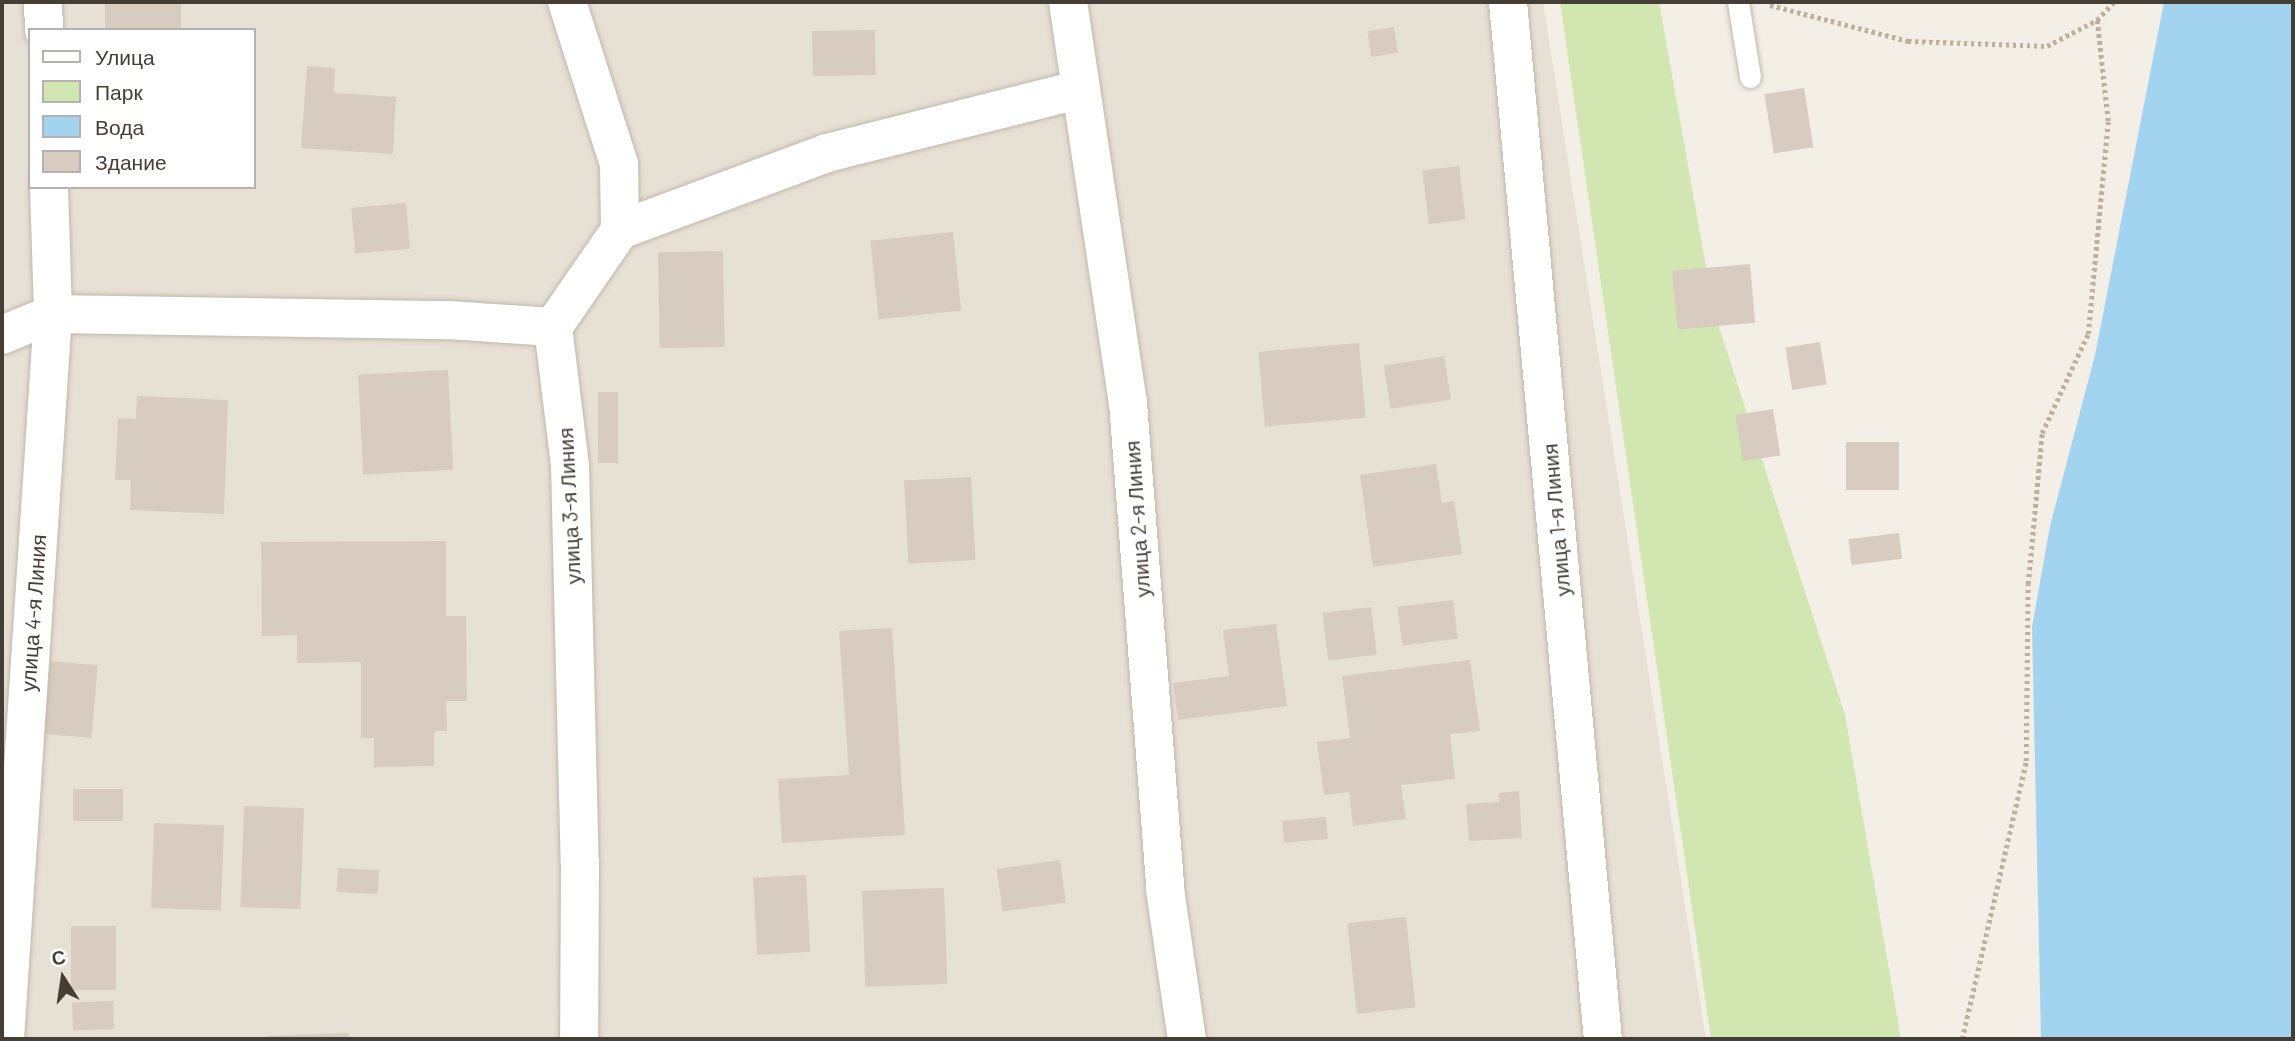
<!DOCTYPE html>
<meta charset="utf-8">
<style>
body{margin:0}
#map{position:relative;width:2295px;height:1041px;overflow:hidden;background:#f3eee6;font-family:Barlow,sans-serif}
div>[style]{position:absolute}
.residential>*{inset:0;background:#e7e0d4}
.green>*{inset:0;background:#d1e6b0}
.water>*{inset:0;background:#a3d4ef}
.building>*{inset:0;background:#d7ccbf;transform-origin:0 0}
.path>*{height:4.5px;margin-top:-2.25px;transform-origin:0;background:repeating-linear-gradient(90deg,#bfb09b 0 3.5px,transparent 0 7px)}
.roads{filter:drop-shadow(0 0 2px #c1b8ac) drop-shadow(0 0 2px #c1b8ac)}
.lane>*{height:21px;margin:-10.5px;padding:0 10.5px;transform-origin:10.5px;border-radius:10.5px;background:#fff}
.street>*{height:38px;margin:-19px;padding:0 19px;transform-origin:19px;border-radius:19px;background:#fff}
span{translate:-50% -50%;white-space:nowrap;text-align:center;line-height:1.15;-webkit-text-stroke:7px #fff;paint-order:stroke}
.street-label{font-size:21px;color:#453e36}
.frame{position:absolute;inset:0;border:4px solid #453e36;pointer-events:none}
.legend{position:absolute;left:28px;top:28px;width:228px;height:161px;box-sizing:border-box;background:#fff;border:2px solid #b5b2af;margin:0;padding:9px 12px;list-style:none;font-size:21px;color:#453e36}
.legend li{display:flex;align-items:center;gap:14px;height:35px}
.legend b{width:35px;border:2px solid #b5b2af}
.north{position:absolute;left:28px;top:943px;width:70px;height:70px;-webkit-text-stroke:5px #fff;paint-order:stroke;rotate:348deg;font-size:19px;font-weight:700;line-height:28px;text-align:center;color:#453e36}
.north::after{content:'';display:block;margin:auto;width:24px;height:32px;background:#453e36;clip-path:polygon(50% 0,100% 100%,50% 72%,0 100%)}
</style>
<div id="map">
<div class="residential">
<i style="clip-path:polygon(evenodd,2px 2px,1543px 2px,1706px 1039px,2px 1039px,2px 2px,30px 30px,254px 30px,254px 187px,30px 187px,30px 30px)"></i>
</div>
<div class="green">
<i style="clip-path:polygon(1560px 2px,1659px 2px,1714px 312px,1845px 715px,1901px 1039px,1711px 1039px)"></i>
</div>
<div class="water">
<i style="clip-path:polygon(2164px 2px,2293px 2px,2293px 1039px,2041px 1039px,2032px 627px,2050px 526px,2095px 355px)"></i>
</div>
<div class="building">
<i style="left:105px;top:2px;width:76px;height:28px"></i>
<i style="left:1394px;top:27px;width:26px;height:27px;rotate:81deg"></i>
<i style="left:875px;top:30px;width:45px;height:63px;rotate:89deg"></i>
<i style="clip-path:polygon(307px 66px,335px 68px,334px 93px,396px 97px,393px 154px,301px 148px)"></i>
<i style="left:1804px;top:88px;width:60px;height:40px;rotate:81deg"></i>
<i style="left:1459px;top:166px;width:54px;height:37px;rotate:83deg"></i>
<i style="left:406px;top:203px;width:46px;height:55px;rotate:85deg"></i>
<i style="left:953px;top:232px;width:79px;height:83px;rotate:84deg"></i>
<i style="left:723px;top:251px;width:96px;height:65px;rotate:89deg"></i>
<i style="left:1750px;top:264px;width:59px;height:78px;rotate:85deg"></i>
<i style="left:1820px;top:342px;width:43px;height:35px;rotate:81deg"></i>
<i style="left:1359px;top:343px;width:75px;height:101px;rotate:85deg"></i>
<i style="left:1444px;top:356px;width:44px;height:61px;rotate:81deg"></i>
<i style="left:448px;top:370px;width:100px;height:90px;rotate:87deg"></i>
<i style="left:618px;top:392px;width:71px;height:20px;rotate:90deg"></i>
<i style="clip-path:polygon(137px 396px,228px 400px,224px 514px,130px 510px,131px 480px,115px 480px,118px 418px,136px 419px)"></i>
<i style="left:1773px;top:409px;width:47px;height:38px;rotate:81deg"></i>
<i style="left:1846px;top:442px;width:53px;height:48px"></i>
<i style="clip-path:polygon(1436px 464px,1442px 503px,1454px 501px,1462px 554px,1373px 567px,1360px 475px)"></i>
<i style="left:971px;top:477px;width:83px;height:67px;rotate:87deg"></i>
<i style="left:1899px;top:533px;width:26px;height:51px;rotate:83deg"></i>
<i style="clip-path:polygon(446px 541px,446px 616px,466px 616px,467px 701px,446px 701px,447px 731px,434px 731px,434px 766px,374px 767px,374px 738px,361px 738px,361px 662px,297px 663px,297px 635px,262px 636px,261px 542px)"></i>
<i style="left:1453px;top:600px;width:39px;height:56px;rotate:83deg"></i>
<i style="left:1371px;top:607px;width:48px;height:49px;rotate:83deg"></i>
<i style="clip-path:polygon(1276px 624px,1287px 706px,1178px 720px,1173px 683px,1229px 676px,1223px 630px)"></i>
<i style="clip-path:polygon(892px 628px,905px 835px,782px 843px,778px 779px,849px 775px,839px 631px)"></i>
<i style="clip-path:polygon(1470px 660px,1480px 731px,1450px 734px,1455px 779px,1401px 785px,1406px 819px,1353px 826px,1349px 792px,1324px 795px,1317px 742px,1350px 738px,1342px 676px)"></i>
<i style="left:50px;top:661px;width:48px;height:73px;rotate:5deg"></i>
<i style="left:73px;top:789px;width:50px;height:32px"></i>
<i style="clip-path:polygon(1519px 791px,1522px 838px,1469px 841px,1466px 804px,1499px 802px,1499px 793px)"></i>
<i style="left:244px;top:806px;width:60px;height:101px;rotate:2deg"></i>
<i style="left:1326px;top:817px;width:22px;height:44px;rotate:85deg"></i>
<i style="left:154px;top:823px;width:70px;height:85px;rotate:2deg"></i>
<i style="left:1060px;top:860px;width:43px;height:64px;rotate:82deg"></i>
<i style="left:338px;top:868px;width:41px;height:24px;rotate:3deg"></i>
<i style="left:806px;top:875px;width:77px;height:53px;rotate:87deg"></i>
<i style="left:944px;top:888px;width:96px;height:82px;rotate:88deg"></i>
<i style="left:1406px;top:917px;width:91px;height:59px;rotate:84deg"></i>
<i style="left:71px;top:926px;width:45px;height:64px"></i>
<i style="left:113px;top:1001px;width:28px;height:41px;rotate:88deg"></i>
<i style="clip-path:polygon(349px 1033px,349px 1039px,266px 1039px,266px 1036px)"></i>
</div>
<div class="path">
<i style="left:1770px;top:5px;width:143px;rotate:14.6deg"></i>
<i style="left:1908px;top:41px;width:139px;rotate:2.1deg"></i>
<i style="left:2047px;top:46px;width:56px;rotate:-27.5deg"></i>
<i style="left:2097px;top:20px;width:25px;rotate:-47deg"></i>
<i style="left:1962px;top:1039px;width:285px;rotate:-77deg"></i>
<i style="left:2026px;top:761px;width:177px;rotate:-89.4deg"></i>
<i style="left:2028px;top:584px;width:152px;rotate:-84.7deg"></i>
<i style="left:2042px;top:433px;width:109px;rotate:-65.1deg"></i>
<i style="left:2088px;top:334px;width:214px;rotate:-84.6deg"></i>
<i style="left:2108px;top:121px;width:102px;rotate:-96.2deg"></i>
</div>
<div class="roads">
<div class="lane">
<i style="left:1738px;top:2px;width:76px;rotate:80.9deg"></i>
</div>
<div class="street">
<i style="left:43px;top:2px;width:28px;rotate:88deg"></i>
<i style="left:567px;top:2px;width:170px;rotate:72.2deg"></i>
<i style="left:619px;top:164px;width:66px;rotate:89.1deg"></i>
<i style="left:620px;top:230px;width:118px;rotate:124.6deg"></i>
<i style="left:553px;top:327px;width:140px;rotate:83deg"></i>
<i style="left:570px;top:466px;width:397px;rotate:88.6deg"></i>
<i style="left:580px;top:863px;width:176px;rotate:90.3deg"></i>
<i style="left:1068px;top:2px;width:405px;rotate:81.5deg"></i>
<i style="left:1128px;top:403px;width:487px;rotate:85.6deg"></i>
<i style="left:1165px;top:889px;width:152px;rotate:81.7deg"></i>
<i style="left:1508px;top:2px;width:1041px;rotate:84.77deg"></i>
<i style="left:620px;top:230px;width:221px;rotate:-20.4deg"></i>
<i style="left:827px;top:153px;width:259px;rotate:-14.1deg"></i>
<i style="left:2px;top:335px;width:55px;rotate:-22.4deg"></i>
<i style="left:53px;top:314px;width:396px;rotate:0.9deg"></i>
<i style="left:449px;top:320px;width:104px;rotate:3.9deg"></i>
<i style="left:5px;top:1039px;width:727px;rotate:-86.21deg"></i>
<i style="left:53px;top:314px;width:127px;rotate:-91.8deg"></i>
</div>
</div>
<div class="street-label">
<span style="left:569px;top:506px;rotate:-93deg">улица 3-я Линия</span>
<span style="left:1137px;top:519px;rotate:-94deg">улица 2-я Линия</span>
<span style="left:1556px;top:520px;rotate:-95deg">улица 1-я Линия</span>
<span style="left:33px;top:613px;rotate:-86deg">улица 4-я Линия</span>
</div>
<div class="frame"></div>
<ul class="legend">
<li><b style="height:9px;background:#fff"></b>Улица</li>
<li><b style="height:19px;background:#d1e6b0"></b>Парк</li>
<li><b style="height:19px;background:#a3d4ef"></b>Вода</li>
<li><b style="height:19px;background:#d7ccbf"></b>Здание</li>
</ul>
<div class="north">С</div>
</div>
